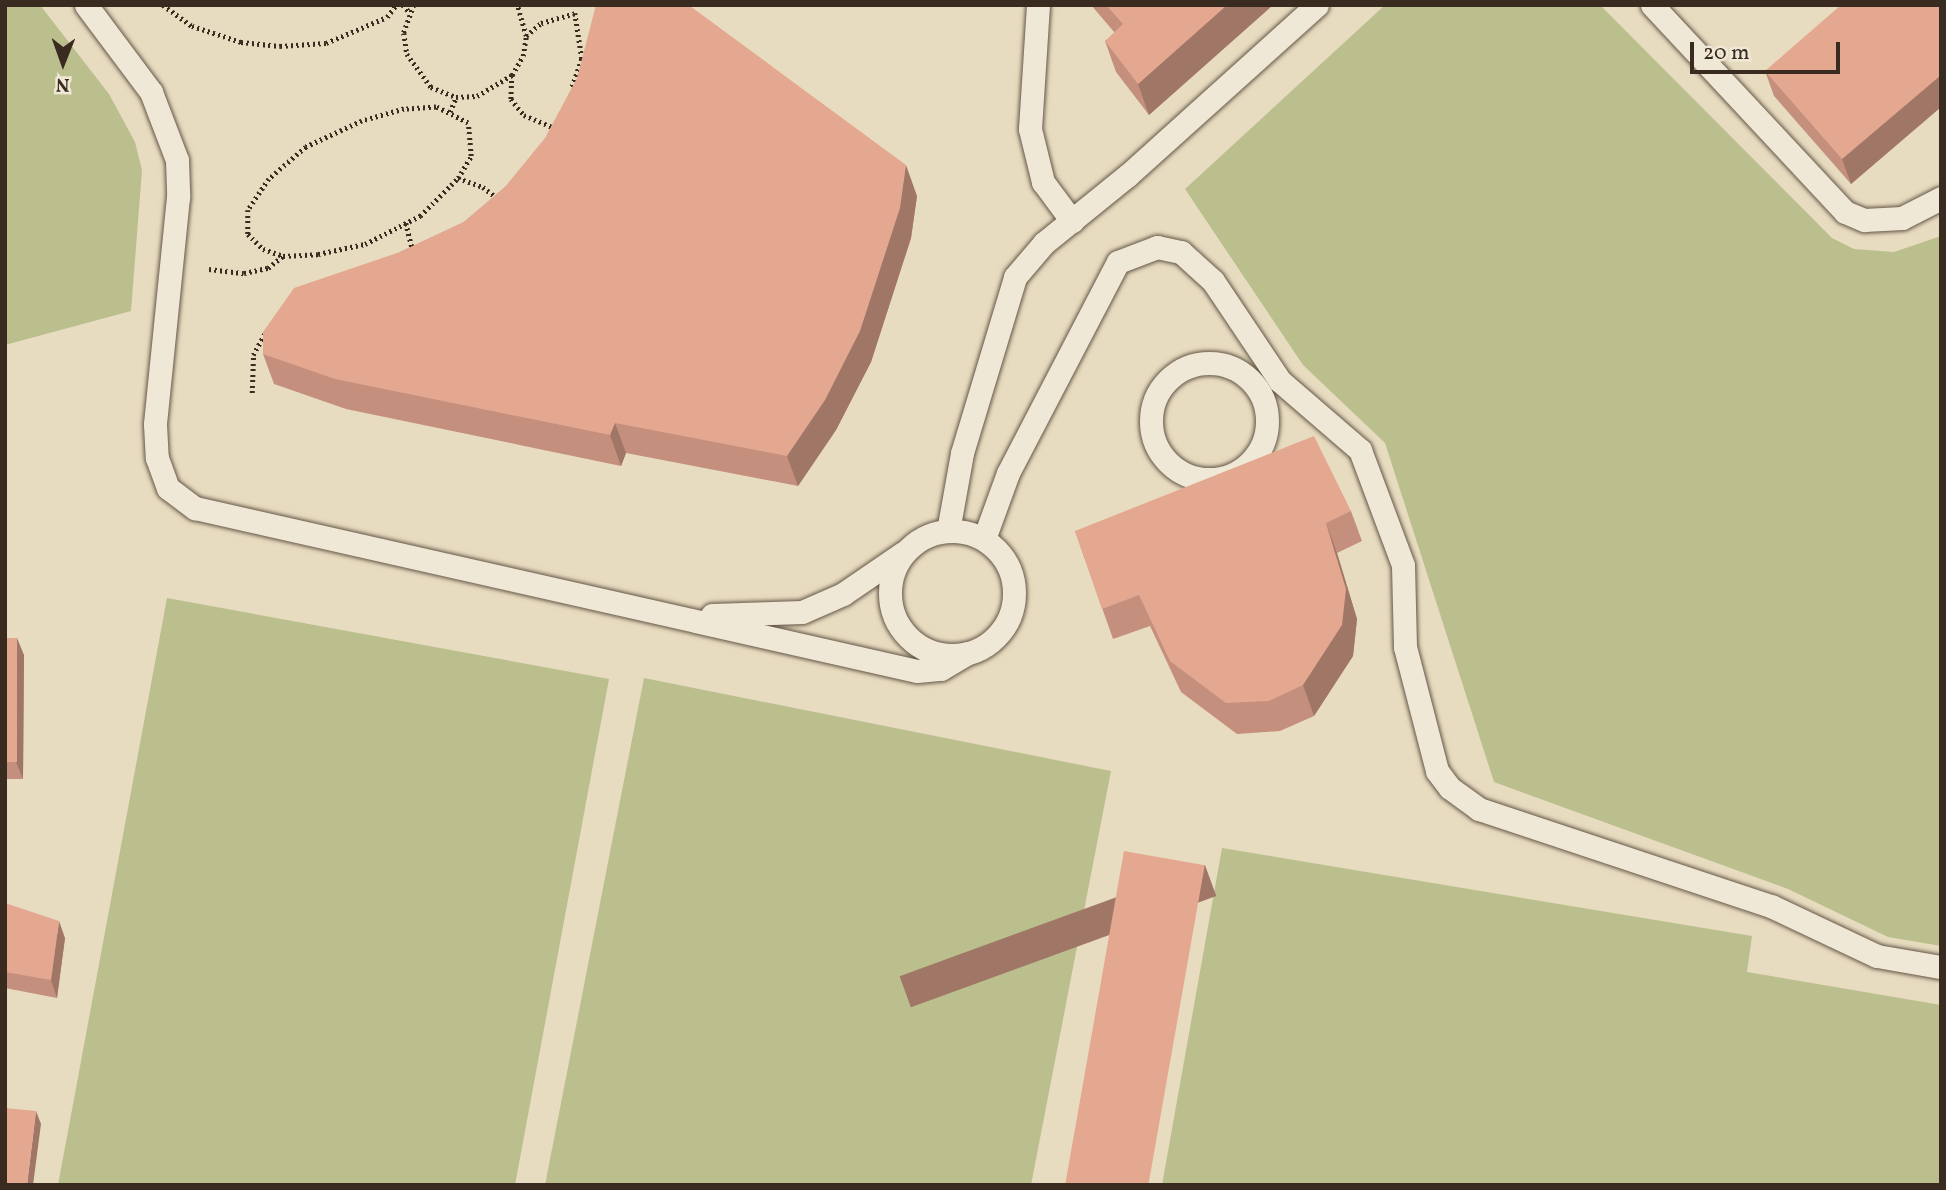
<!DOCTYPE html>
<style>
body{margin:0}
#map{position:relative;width:1946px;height:1190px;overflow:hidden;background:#e8dcc0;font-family:Vollkorn,serif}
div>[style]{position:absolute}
.green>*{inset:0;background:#bbbf8e}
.path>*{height:4.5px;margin-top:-2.25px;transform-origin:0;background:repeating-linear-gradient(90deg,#392b1f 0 2px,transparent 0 5.5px)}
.roads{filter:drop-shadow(0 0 2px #655747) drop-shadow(0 0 2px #655747)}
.service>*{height:23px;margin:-11.5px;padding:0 11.5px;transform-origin:11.5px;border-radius:11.5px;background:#f0e8d6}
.service>.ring{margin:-11.5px;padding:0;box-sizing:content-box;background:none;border:23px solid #f0e8d6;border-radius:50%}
.wall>*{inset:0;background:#c4907d}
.shaded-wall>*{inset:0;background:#a07666;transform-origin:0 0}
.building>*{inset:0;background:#e4a891;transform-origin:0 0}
span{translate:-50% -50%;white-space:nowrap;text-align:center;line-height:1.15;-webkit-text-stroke:6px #f0e8d6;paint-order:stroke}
.frame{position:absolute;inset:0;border:7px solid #392b1f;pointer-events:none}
.north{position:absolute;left:28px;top:28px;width:70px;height:70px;-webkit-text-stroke:5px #f0e8d6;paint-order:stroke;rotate:181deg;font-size:19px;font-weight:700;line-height:28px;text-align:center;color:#392b1f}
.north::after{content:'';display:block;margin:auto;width:24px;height:32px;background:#392b1f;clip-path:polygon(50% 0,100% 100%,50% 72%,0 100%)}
.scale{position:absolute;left:1690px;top:42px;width:150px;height:32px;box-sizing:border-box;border:4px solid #392b1f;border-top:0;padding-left:9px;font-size:21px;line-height:24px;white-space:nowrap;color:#392b1f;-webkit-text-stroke:5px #f0e8d6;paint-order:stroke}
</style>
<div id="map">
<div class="green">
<i style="clip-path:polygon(5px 5px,40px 5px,109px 94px,135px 142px,142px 170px,131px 311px,5px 345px)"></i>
<i style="clip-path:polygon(1385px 5px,1600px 5px,1832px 238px,1854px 249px,1894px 252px,1941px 236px,1941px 946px,1888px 937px,1788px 889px,1494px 782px,1385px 443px,1303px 365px,1185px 189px)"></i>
<i style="clip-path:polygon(167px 598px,609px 679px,515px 1185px,58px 1185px)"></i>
<i style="clip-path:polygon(644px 678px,1111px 771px,1031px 1185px,545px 1185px)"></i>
<i style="clip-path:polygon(1222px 848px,1752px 936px,1747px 972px,1941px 1005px,1941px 1185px,1162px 1185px)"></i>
</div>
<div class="path">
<i style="left:163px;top:5px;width:36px;rotate:36deg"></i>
<i style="left:192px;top:26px;width:52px;rotate:18.1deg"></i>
<i style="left:241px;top:42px;width:39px;rotate:6deg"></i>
<i style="left:280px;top:46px;width:46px;rotate:-3.7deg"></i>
<i style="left:326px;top:43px;width:66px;rotate:-23.1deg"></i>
<i style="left:387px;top:17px;width:15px;rotate:-53deg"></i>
<i style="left:403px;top:5px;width:9px;rotate:49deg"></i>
<i style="left:414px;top:5px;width:30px;rotate:110deg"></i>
<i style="left:404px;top:33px;width:21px;rotate:82deg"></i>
<i style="left:407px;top:54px;width:41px;rotate:54deg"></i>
<i style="left:431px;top:87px;width:27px;rotate:22deg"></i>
<i style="left:456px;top:97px;width:21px;rotate:-3deg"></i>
<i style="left:477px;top:96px;width:41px;rotate:-31deg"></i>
<i style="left:512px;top:75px;width:22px;rotate:-60deg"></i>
<i style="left:523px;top:56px;width:20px;rotate:-81deg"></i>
<i style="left:526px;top:36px;width:32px;rotate:-106deg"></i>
<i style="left:526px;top:36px;width:20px;rotate:-41deg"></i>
<i style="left:541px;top:23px;width:35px;rotate:-16deg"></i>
<i style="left:575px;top:13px;width:47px;rotate:81.3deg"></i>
<i style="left:582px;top:59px;width:31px;rotate:109deg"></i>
<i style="left:512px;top:75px;width:24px;rotate:92deg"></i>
<i style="left:511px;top:99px;width:21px;rotate:51deg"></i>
<i style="left:524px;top:115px;width:34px;rotate:23deg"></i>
<i style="left:450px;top:112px;width:16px;rotate:-68deg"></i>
<i style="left:458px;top:178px;width:27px;rotate:20deg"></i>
<i style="left:483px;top:187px;width:18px;rotate:38deg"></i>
<i style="left:406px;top:223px;width:30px;rotate:76deg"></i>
<i style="left:209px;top:269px;width:35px;rotate:7deg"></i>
<i style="left:244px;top:273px;width:25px;rotate:-12deg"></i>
<i style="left:268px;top:268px;width:19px;rotate:-39deg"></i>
<i style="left:283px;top:256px;width:35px;rotate:-3deg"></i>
<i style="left:318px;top:254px;width:48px;rotate:-12deg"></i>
<i style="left:365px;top:244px;width:62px;rotate:-27deg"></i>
<i style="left:420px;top:216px;width:54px;rotate:-45deg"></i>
<i style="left:458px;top:178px;width:26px;rotate:-59deg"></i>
<i style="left:471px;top:156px;width:33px;rotate:-95deg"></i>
<i style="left:468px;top:123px;width:36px;rotate:-153deg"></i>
<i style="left:436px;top:107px;width:32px;rotate:176deg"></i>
<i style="left:404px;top:109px;width:44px;rotate:164.1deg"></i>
<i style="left:362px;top:121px;width:62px;rotate:155.1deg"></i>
<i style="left:306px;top:147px;width:49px;rotate:139.1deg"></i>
<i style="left:269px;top:179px;width:37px;rotate:124deg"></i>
<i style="left:248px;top:210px;width:24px;rotate:90deg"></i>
<i style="left:248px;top:234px;width:21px;rotate:45deg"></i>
<i style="left:263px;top:249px;width:21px;rotate:19deg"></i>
<i style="left:252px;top:393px;width:38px;rotate:-88deg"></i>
<i style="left:253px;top:355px;width:25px;rotate:-61deg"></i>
</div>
<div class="roads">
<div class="service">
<i style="left:86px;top:5px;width:109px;rotate:53.2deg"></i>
<i style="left:151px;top:92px;width:73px;rotate:69.1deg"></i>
<i style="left:177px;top:160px;width:37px;rotate:88deg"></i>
<i style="left:178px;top:197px;width:228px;rotate:95.8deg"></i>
<i style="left:155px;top:424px;width:34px;rotate:87deg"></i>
<i style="left:157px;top:458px;width:32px;rotate:70deg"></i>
<i style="left:168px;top:488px;width:34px;rotate:37deg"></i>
<i style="left:195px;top:508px;width:740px;rotate:12.72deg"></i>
<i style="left:917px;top:671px;width:24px;rotate:-5deg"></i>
<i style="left:941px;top:669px;width:31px;rotate:-31deg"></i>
<i style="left:1038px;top:5px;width:124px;rotate:93.7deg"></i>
<i style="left:1030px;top:129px;width:55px;rotate:76.2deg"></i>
<i style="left:1043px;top:182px;width:49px;rotate:53.4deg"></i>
<i style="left:1652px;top:5px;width:283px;rotate:47deg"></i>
<i style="left:1845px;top:212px;width:21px;rotate:23deg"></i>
<i style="left:1864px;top:220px;width:38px;rotate:-3deg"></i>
<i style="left:1902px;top:218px;width:44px;rotate:-27.1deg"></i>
<i class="ring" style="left:1151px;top:363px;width:93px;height:93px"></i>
<i class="ring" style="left:890px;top:531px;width:101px;height:101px"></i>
<i style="left:948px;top:531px;width:79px;rotate:-79.8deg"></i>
<i style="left:962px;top:453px;width:184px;rotate:-73.2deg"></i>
<i style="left:1015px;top:277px;width:45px;rotate:-49.5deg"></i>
<i style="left:1044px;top:243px;width:108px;rotate:-39deg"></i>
<i style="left:1128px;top:175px;width:254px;rotate:-42deg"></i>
<i style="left:984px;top:539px;width:70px;rotate:-70deg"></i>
<i style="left:1008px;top:473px;width:238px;rotate:-62.5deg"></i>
<i style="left:1118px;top:262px;width:42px;rotate:-21deg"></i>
<i style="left:1157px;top:247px;width:25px;rotate:12deg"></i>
<i style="left:1181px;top:252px;width:43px;rotate:42.2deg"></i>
<i style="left:1213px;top:281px;width:120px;rotate:56.2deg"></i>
<i style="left:1280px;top:381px;width:106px;rotate:40.8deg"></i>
<i style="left:1360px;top:450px;width:123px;rotate:69.5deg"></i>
<i style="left:1403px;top:565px;width:82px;rotate:88.6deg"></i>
<i style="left:1405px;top:647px;width:128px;rotate:75.5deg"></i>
<i style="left:1437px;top:771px;width:21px;rotate:53deg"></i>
<i style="left:1450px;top:788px;width:36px;rotate:36deg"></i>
<i style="left:1479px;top:809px;width:308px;rotate:18.4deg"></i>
<i style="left:1771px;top:906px;width:117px;rotate:25.3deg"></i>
<i style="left:1877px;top:956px;width:65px;rotate:9.8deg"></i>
<i style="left:712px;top:615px;width:90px;rotate:-1.9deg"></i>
<i style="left:802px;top:612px;width:45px;rotate:-23.7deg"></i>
<i style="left:843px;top:594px;width:73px;rotate:-34.3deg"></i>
</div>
</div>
<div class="wall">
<i style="clip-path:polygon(1091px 5px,1273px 5px,1149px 115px,1116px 72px,1105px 41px,1115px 33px)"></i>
<i style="clip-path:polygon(1941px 5px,1941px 107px,1851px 184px,1774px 96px,1765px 71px)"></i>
<i style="clip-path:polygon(505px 187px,917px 196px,911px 238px,871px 362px,836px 430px,798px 486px,626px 453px,621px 466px,346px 409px,274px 384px,263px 354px,400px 252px,464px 222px)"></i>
<i style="clip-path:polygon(1351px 511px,1362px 541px,1337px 553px,1357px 619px,1353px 656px,1314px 716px,1280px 731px,1237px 734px,1181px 692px,1150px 626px,1113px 639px,1075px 531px)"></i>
<i style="clip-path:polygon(5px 638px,24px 655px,23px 779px,5px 779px)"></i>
<i style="clip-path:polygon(5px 903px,65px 938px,57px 998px,5px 988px)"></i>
</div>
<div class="shaded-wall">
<i style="clip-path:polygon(1227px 5px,1273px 5px,1149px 115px,1138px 84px)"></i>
<i style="clip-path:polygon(1941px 75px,1941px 107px,1851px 184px,1842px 159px)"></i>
<i style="clip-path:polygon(906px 165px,917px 196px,911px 238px,871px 362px,836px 430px,798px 486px,787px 456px)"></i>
<i style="clip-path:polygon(615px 423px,626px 453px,621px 466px,610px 435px)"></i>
<i style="clip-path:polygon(1326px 523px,1337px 553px,1357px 619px,1353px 656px,1314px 716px,1303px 685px)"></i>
<i style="clip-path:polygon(17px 638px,24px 655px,23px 779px,16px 762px)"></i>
<i style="left:1205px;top:865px;width:33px;height:325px;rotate:70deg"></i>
<i style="clip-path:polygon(59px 921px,65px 938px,57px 998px,51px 980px)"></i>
<i style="clip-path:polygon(36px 1111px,41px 1124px,33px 1185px,27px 1185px)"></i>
</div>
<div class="building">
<i style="clip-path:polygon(596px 5px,690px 6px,906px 165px,900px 208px,860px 331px,825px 400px,787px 456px,615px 423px,610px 435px,335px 379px,263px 354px,263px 332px,294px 288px,400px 252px,464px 222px,505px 187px,545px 138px,577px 78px)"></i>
<i style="clip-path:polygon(1106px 5px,1227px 5px,1138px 84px,1105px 41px,1123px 24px)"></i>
<i style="clip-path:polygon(1841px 5px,1941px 5px,1941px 75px,1842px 159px,1765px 71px)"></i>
<i style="clip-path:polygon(1314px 436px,1351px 511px,1326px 523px,1346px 589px,1342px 625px,1303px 685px,1269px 701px,1226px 703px,1170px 661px,1139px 595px,1102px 609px,1075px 531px)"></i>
<i style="left:5px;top:638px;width:12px;height:124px"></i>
<i style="left:1124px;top:851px;width:82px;height:340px;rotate:10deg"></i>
<i style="clip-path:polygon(5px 903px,59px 921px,51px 980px,5px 972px)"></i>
<i style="clip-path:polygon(5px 1108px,36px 1111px,27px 1185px,5px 1185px)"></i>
</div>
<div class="frame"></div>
<div class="north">N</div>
<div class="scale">20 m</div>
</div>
